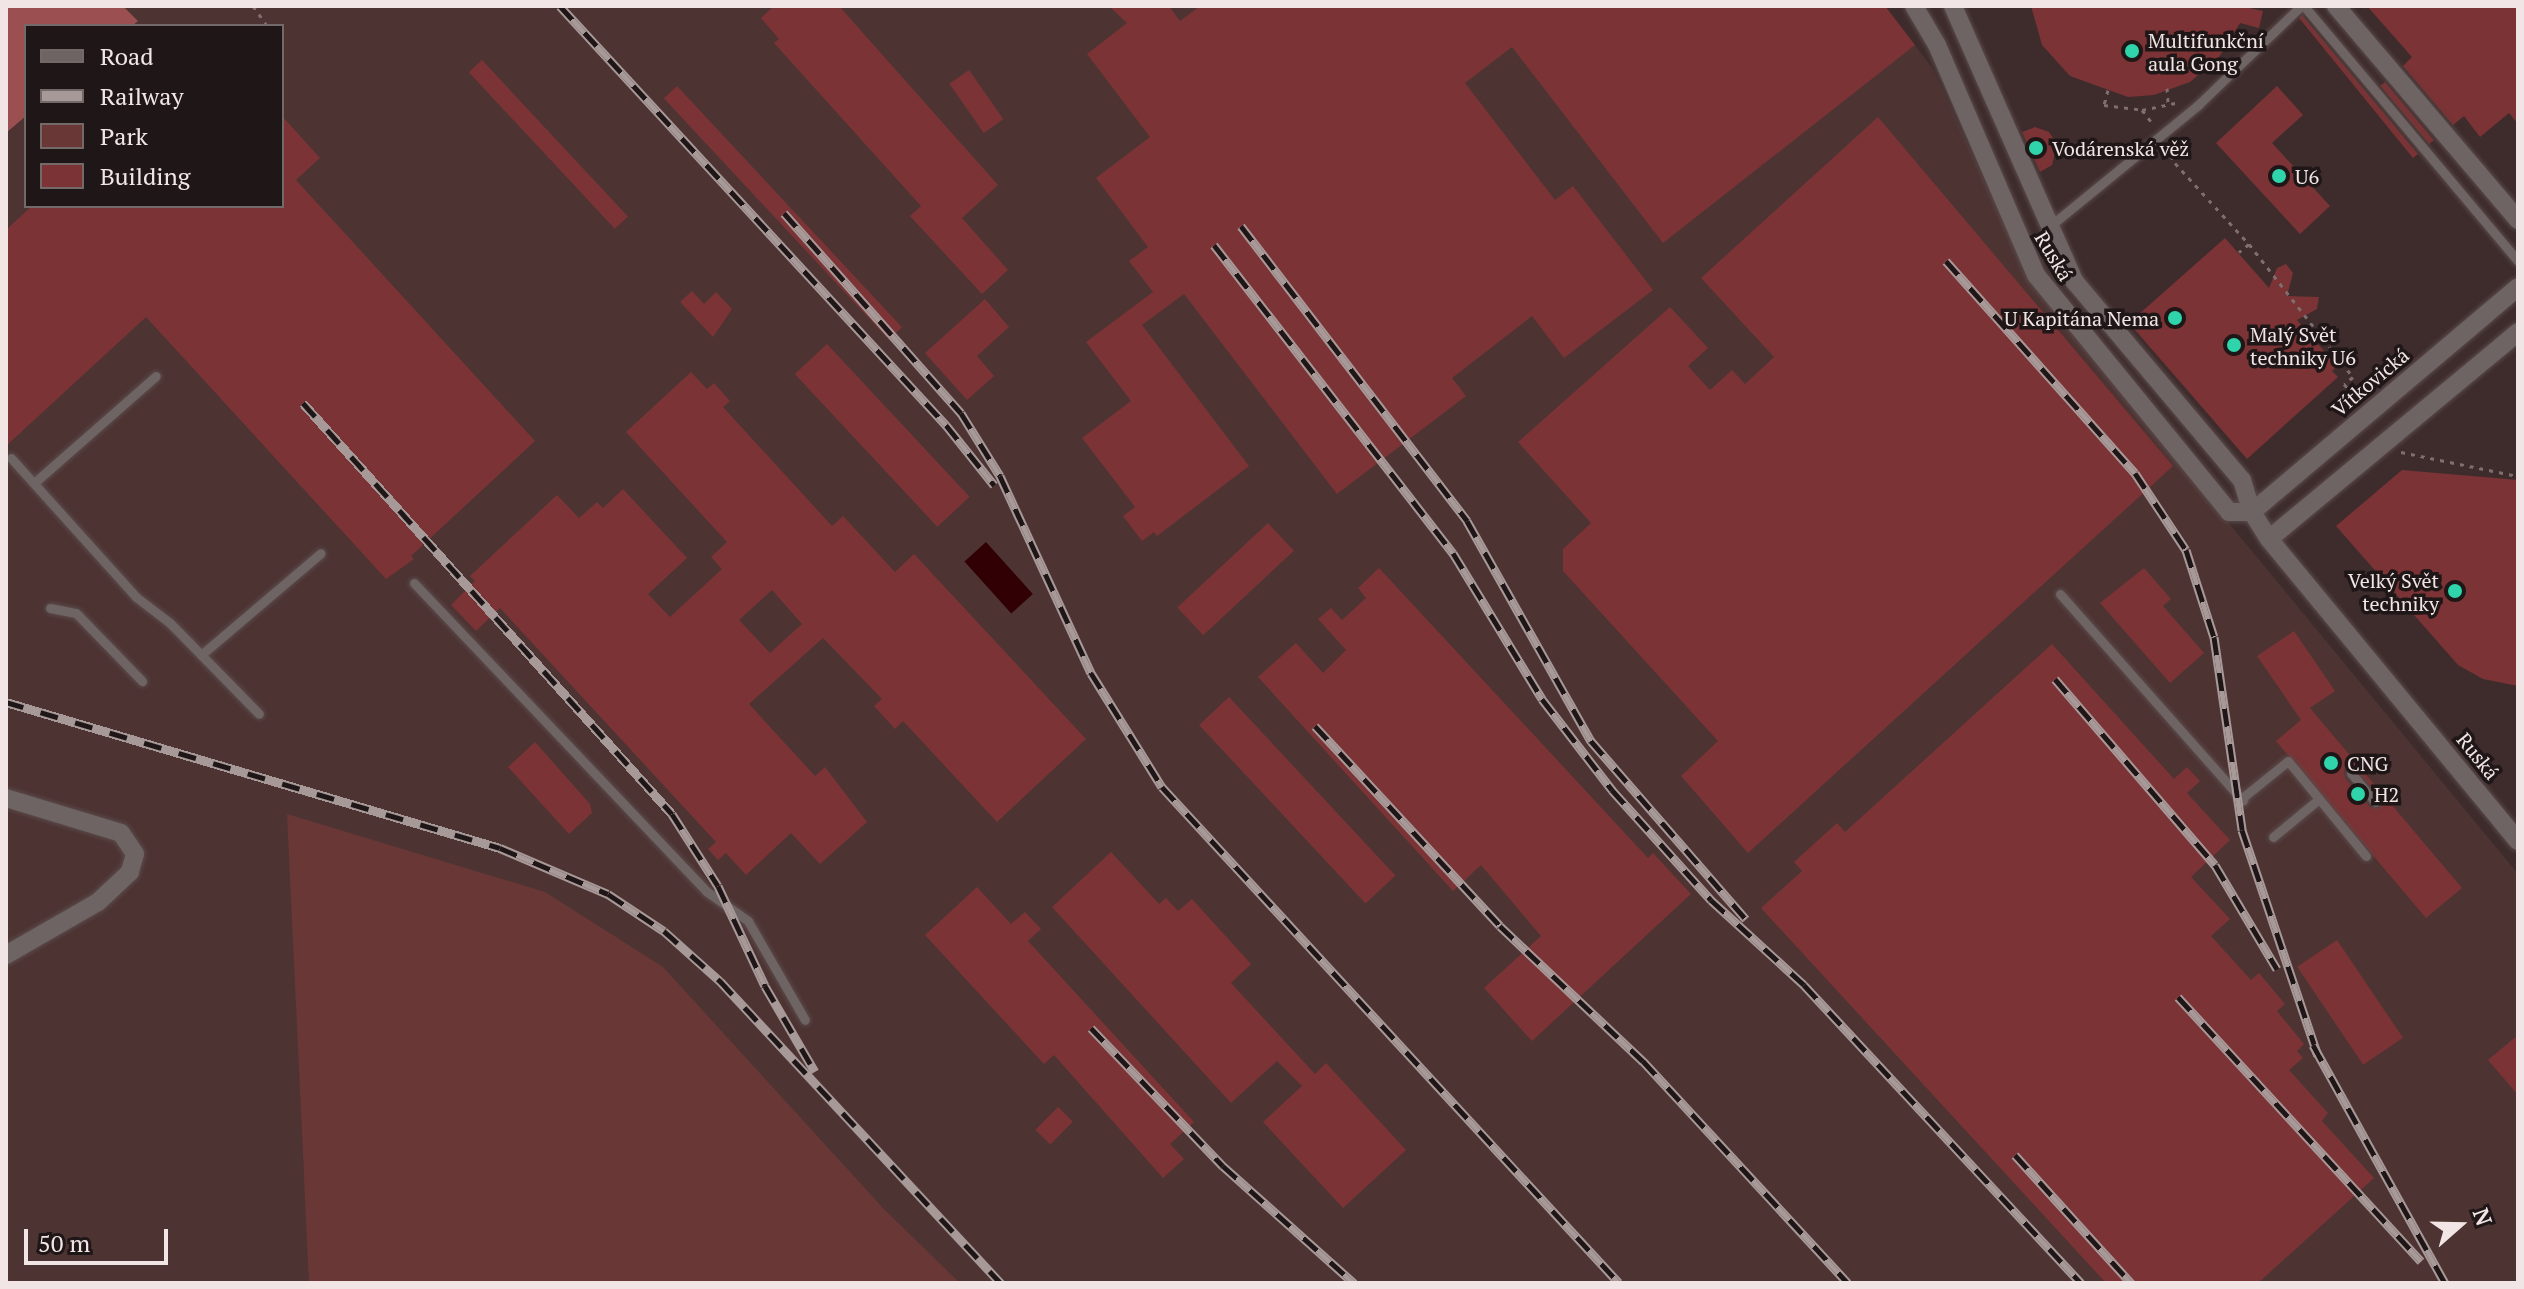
<!DOCTYPE html>
<meta charset="utf-8">
<style>
body{margin:0}
#map{position:relative;width:2524px;height:1289px;overflow:hidden;background:#3e2c2c;font-family:"PT Serif",serif}
div>[style]{position:absolute}
.built>*{inset:0;background:#4d3433}
.green>*{inset:0;background:#6a3737}
.forest>*{inset:0;background:#9b4f50}
.water>*{inset:0;background:#310005;transform-origin:0 0}
.building>*{inset:0;background:#7b3335;transform-origin:0 0}
.path>*{height:3px;margin-top:-1.5px;transform-origin:0;background:repeating-linear-gradient(90deg,#7e6e6e 0 4px,transparent 0 10px)}
.roads{filter:drop-shadow(0 0 2px #5b4a4a) drop-shadow(0 0 2px #5b4a4a)}
.lane>*{height:9px;margin:-4.5px;padding:0 4.5px;transform-origin:4.5px;border-radius:4.5px;background:#6d6463}
.street>*{height:18px;margin:-9px;padding:0 9px;transform-origin:9px;border-radius:9px;background:#6d6463}
.rail>*{height:9px;margin-top:-4.5px;transform-origin:0;background:repeating-linear-gradient(90deg,#1f1717 0 18px,#a89999 0 36px);box-sizing:border-box;border-block:2px solid #a89999}
.dots>*{width:22px;height:22px;translate:-50% -50%;box-sizing:border-box;border:4px solid #1f1717;border-radius:50%}
span{translate:-50% -50%;white-space:nowrap;text-align:center;line-height:1.15;-webkit-text-stroke:7px #1f1717;paint-order:stroke}
.poi-label{font-size:20px;color:#f2e5e5}
.left{translate:0 -50%;text-align:left}
.right{translate:-100% -50%;text-align:right}
.street-label{font-size:20px;color:#f2e5e5}
.frame{position:absolute;inset:0;border:8px solid #f2e5e5;pointer-events:none}
.legend{position:absolute;left:24px;top:24px;width:260px;height:184px;box-sizing:border-box;background:#1f1717;border:2px solid #736969;margin:0;padding:10px 14px;list-style:none;font-size:24px;color:#f2e5e5}
.legend li{display:flex;align-items:center;gap:16px;height:40px}
.legend b{width:40px;border:2px solid #736969}
.north{position:absolute;left:2420px;top:1185px;width:80px;height:80px;-webkit-text-stroke:6px #1f1717;paint-order:stroke;rotate:70deg;font-size:22px;font-weight:700;line-height:32px;text-align:center;color:#f2e5e5}
.north::after{content:'';display:block;margin:auto;width:28px;height:36px;background:#f2e5e5;clip-path:polygon(50% 0,100% 100%,50% 72%,0 100%)}
.scale{position:absolute;left:24px;top:1229px;width:144px;height:36px;box-sizing:border-box;border:4px solid #f2e5e5;border-top:0;padding-left:10px;font-size:24px;line-height:28px;white-space:nowrap;color:#f2e5e5;-webkit-text-stroke:6px #1f1717;paint-order:stroke}
</style>
<div id="map">
<div class="built">
<i style="clip-path:polygon(123px 6px,1885px 6px,1933px 69px,2031px 283px,2518px 874px,2518px 1283px,960px 1283px,882px 1207px,288px 815px,304px 1175px,469px 1283px,6px 1283px,6px 133px,26px 116px,26px 206px,282px 206px,282px 26px,132px 26px,138px 21px)"></i>
</div>
<div class="green">
<i style="clip-path:polygon(287px 814px,545px 892px,663px 967px,882px 1207px,960px 1283px,309px 1283px)"></i>
</div>
<div class="forest">
<i style="clip-path:polygon(6px 6px,123px 6px,138px 21px,132px 26px,26px 26px,26px 116px,6px 133px)"></i>
</div>
<div class="water">
<i style="left:986px;top:542px;width:70px;height:29px;rotate:48deg"></i>
</div>
<div class="building">
<i style="clip-path:polygon(774px 6px,839px 6px,998px 185px,962px 218px,1008px 270px,982px 294px,910px 216px,921px 206px,774px 43px,779px 39px,761px 18px)"></i>
<i style="clip-path:polygon(1109px 6px,1169px 6px,1180px 21px,1200px 6px,1885px 6px,1915px 45px,1663px 243px,1512px 47px,1465px 83px,1555px 200px,1573px 186px,1653px 290px,1564px 358px,1532px 316px,1452px 378px,1466px 396px,1337px 494px,1184px 294px,1142px 325px,1249px 466px,1157px 536px,1154px 532px,1142px 541px,1123px 516px,1135px 507px,1082px 438px,1131px 401px,1086px 342px,1153px 292px,1129px 261px,1148px 247px,1096px 178px,1150px 137px,1087px 54px,1127px 23px)"></i>
<i style="clip-path:polygon(2031px 6px,2240px 6px,2263px 11px,2259px 28px,2240px 23px,2219px 57px,2190px 82px,2154px 95px,2128px 97px,2070px 76px,2042px 45px)"></i>
<i style="clip-path:polygon(2367px 6px,2518px 6px,2518px 124px,2509px 113px,2480px 137px,2464px 116px,2453px 125px,2403px 66px,2412px 57px)"></i>
<i style="clip-path:polygon(2302px 15px,2418px 154px,2413px 158px,2299px 18px)"></i>
<i style="left:482px;top:60px;width:214px;height:18px;rotate:47deg"></i>
<i style="left:969px;top:70px;width:60px;height:24px;rotate:55deg"></i>
<i style="left:2385px;top:82px;width:76px;height:6px;rotate:50deg"></i>
<i style="left:677px;top:86px;width:330px;height:18px;rotate:47deg"></i>
<i style="clip-path:polygon(2277px 86px,2303px 115px,2272px 143px,2330px 206px,2300px 234px,2216px 143px)"></i>
<i style="clip-path:polygon(282px 116px,320px 158px,296px 180px,535px 441px,411px 556px,414px 559px,386px 579px,146px 317px,6px 446px,6px 230px,32px 206px,282px 206px)"></i>
<i style="clip-path:polygon(1878px 117px,2173px 466px,1748px 853px,1681px 776px,1718px 741px,1563px 571px,1563px 549px,1591px 523px,1518px 442px,1670px 307px,1708px 348px,1688px 366px,1710px 390px,1732px 370px,1745px 384px,1774px 357px,1701px 278px)"></i>
<i style="clip-path:polygon(2035px 127px,2049px 132px,2057px 144px,2052px 165px,2040px 172px,2022px 132px)"></i>
<i style="clip-path:polygon(2225px 238px,2269px 288px,2277px 268px,2286px 264px,2293px 273px,2287px 296px,2319px 297px,2317px 309px,2297px 320px,2337px 366px,2332px 371px,2338px 377px,2247px 459px,2129px 323px)"></i>
<i style="clip-path:polygon(692px 291px,704px 304px,716px 292px,732px 309px,713px 337px,680px 302px)"></i>
<i style="clip-path:polygon(985px 299px,1009px 327px,977px 356px,994px 376px,967px 400px,925px 353px)"></i>
<i style="left:827px;top:344px;width:209px;height:44px;rotate:47deg"></i>
<i style="clip-path:polygon(evenodd,691px 372px,707px 389px,714px 383px,730px 401px,723px 407px,832px 526px,843px 516px,895px 572px,914px 554px,1086px 739px,997px 822px,903px 721px,895px 729px,874px 706px,882px 699px,823px 638px,749px 704px,815px 776px,825px 767px,867px 822px,820px 864px,791px 833px,746px 875px,726px 853px,718px 860px,708px 849px,716px 842px,500px 608px,476px 631px,451px 605px,475px 581px,470px 576px,557px 495px,579px 518px,597px 502px,603px 508px,623px 489px,687px 558px,648px 594px,670px 617px,722px 569px,711px 557px,727px 542px,626px 432px,691px 372px,772px 590px,802px 624px,770px 653px,739px 620px,772px 590px)"></i>
<i style="clip-path:polygon(2402px 470px,2518px 480px,2518px 686px,2483px 679px,2458px 665px,2336px 526px)"></i>
<i style="left:1268px;top:523px;width:38px;height:124px;rotate:47deg"></i>
<i style="clip-path:polygon(1379px 568px,1648px 858px,1653px 853px,1691px 894px,1532px 1041px,1484px 988px,1541px 936px,1481px 865px,1453px 891px,1258px 677px,1296px 643px,1323px 673px,1346px 650px,1318px 619px,1331px 608px,1342px 620px,1366px 598px,1358px 588px)"></i>
<i style="clip-path:polygon(2144px 568px,2171px 599px,2163px 606px,2204px 653px,2170px 683px,2100px 603px)"></i>
<i style="clip-path:polygon(evenodd,2294px 631px,2335px 691px,2310px 708px,2462px 888px,2426px 918px,2276px 741px,2301px 720px,2257px 656px,2294px 631px,2351px 766px,2381px 797px,2379px 808px,2370px 807px,2345px 778px,2344px 770px,2351px 766px)"></i>
<i style="clip-path:polygon(2052px 644px,2174px 779px,2187px 767px,2200px 781px,2187px 793px,2230px 840px,2191px 877px,2230px 919px,2211px 936px,2251px 980px,2259px 973px,2285px 1004px,2277px 1011px,2304px 1044px,2297px 1051px,2303px 1058px,2289px 1070px,2328px 1113px,2322px 1121px,2374px 1178px,2258px 1283px,2106px 1283px,1761px 908px,1802px 871px,1794px 862px,1837px 823px,1845px 832px)"></i>
<i style="left:1229px;top:697px;width:244px;height:41px;rotate:47deg"></i>
<i style="clip-path:polygon(535px 742px,590px 804px,592px 813px,569px 834px,508px 767px)"></i>
<i style="clip-path:polygon(1111px 852px,1159px 904px,1166px 898px,1178px 911px,1192px 899px,1251px 964px,1231px 983px,1315px 1074px,1326px 1063px,1406px 1150px,1343px 1208px,1263px 1122px,1302px 1086px,1277px 1061px,1231px 1103px,1052px 907px)"></i>
<i style="clip-path:polygon(977px 887px,1011px 924px,1025px 912px,1041px 929px,1028px 941px,1194px 1122px,1170px 1144px,1184px 1159px,1163px 1178px,1054px 1055px,1044px 1064px,925px 935px)"></i>
<i style="left:2337px;top:940px;width:118px;height:48px;rotate:56deg"></i>
<i style="clip-path:polygon(2518px 1035px,2518px 1095px,2488px 1060px)"></i>
<i style="left:1058px;top:1107px;width:21px;height:32px;rotate:45deg"></i>
</div>
<div class="path">
<i style="left:253px;top:6px;width:22px;rotate:54deg"></i>
<i style="left:2167px;top:88px;width:15px;rotate:86deg"></i>
<i style="left:2108px;top:90px;width:16px;rotate:105deg"></i>
<i style="left:2104px;top:105px;width:38px;rotate:7deg"></i>
<i style="left:2142px;top:110px;width:34px;rotate:-12deg"></i>
<i style="left:2142px;top:110px;width:16px;rotate:52deg"></i>
<i style="left:2166px;top:147px;width:18px;rotate:61deg"></i>
<i style="left:2175px;top:163px;width:110px;rotate:47.6deg"></i>
<i style="left:2249px;top:244px;width:13px;rotate:141deg"></i>
<i style="left:2249px;top:244px;width:169px;rotate:52deg"></i>
<i style="left:2353px;top:377px;width:11px;rotate:142deg"></i>
<i style="left:2344px;top:384px;width:21px;rotate:49deg"></i>
<i style="left:2401px;top:452px;width:119px;rotate:11.6deg"></i>
</div>
<div class="roads">
<div class="lane">
<i style="left:2304px;top:6px;width:333px;rotate:50deg"></i>
<i style="left:2049px;top:227px;width:193px;rotate:-39.3deg"></i>
<i style="left:2198px;top:105px;width:143px;rotate:-43.9deg"></i>
<i style="left:11px;top:458px;width:187px;rotate:48deg"></i>
<i style="left:136px;top:597px;width:43px;rotate:37.4deg"></i>
<i style="left:170px;top:623px;width:127px;rotate:45.6deg"></i>
<i style="left:34px;top:483px;width:162px;rotate:-41.3deg"></i>
<i style="left:414px;top:583px;width:424px;rotate:46.5deg"></i>
<i style="left:706px;top:891px;width:52px;rotate:35.5deg"></i>
<i style="left:748px;top:921px;width:114px;rotate:60.1deg"></i>
<i style="left:2060px;top:594px;width:276px;rotate:48.5deg"></i>
<i style="left:50px;top:608px;width:26px;rotate:11deg"></i>
<i style="left:76px;top:613px;width:95px;rotate:45.9deg"></i>
<i style="left:201px;top:655px;width:157px;rotate:-40.4deg"></i>
<i style="left:2351px;top:773px;width:38px;rotate:50deg"></i>
<i style="left:2241px;top:799px;width:60px;rotate:-39deg"></i>
<i style="left:2288px;top:761px;width:123px;rotate:50.6deg"></i>
<i style="left:2273px;top:837px;width:60px;rotate:-39.6deg"></i>
</div>
<div class="street">
<i style="left:1914px;top:6px;width:45px;rotate:59.5deg"></i>
<i style="left:1937px;top:45px;width:250px;rotate:66.7deg"></i>
<i style="left:2036px;top:275px;width:306px;rotate:50.8deg"></i>
<i style="left:2229px;top:512px;width:23px"></i>
<i style="left:1953px;top:6px;width:302px;rotate:66.2deg"></i>
<i style="left:2075px;top:282px;width:259px;rotate:49.9deg"></i>
<i style="left:2242px;top:480px;width:34px;rotate:73deg"></i>
<i style="left:2252px;top:512px;width:32px;rotate:58deg"></i>
<i style="left:2269px;top:539px;width:391px;rotate:50.5deg"></i>
<i style="left:2336px;top:6px;width:281px;rotate:49.6deg"></i>
<i style="left:2252px;top:512px;width:348px;rotate:-40.2deg"></i>
<i style="left:2269px;top:539px;width:324px;rotate:-39.7deg"></i>
<i style="left:6px;top:798px;width:120px;rotate:16.9deg"></i>
<i style="left:121px;top:833px;width:25px;rotate:56deg"></i>
<i style="left:135px;top:854px;width:19px;rotate:106deg"></i>
<i style="left:130px;top:872px;width:44px;rotate:136.8deg"></i>
<i style="left:98px;top:902px;width:106px;rotate:150.1deg"></i>
</div>
</div>
<div class="rail">
<i style="left:560px;top:6px;width:570px;rotate:47.35deg"></i>
<i style="left:946px;top:425px;width:77px;rotate:51.3deg"></i>
<i style="left:784px;top:213px;width:267px;rotate:48.5deg"></i>
<i style="left:961px;top:413px;width:74px;rotate:58.2deg"></i>
<i style="left:1000px;top:476px;width:217px;rotate:65.2deg"></i>
<i style="left:1091px;top:673px;width:134px;rotate:58.1deg"></i>
<i style="left:1162px;top:787px;width:674px;rotate:47.34deg"></i>
<i style="left:1241px;top:226px;width:372px;rotate:52.5deg"></i>
<i style="left:1467px;top:521px;width:253px;rotate:60.6deg"></i>
<i style="left:1591px;top:741px;width:236px;rotate:49deg"></i>
<i style="left:1214px;top:245px;width:390px;rotate:52.2deg"></i>
<i style="left:1453px;top:553px;width:171px;rotate:58.6deg"></i>
<i style="left:1542px;top:699px;width:115px;rotate:52.4deg"></i>
<i style="left:1612px;top:790px;width:148px;rotate:48deg"></i>
<i style="left:1711px;top:900px;width:126px;rotate:42.4deg"></i>
<i style="left:1804px;top:985px;width:407px;rotate:47.1deg"></i>
<i style="left:1946px;top:261px;width:284px;rotate:48.3deg"></i>
<i style="left:2135px;top:473px;width:92px;rotate:56.5deg"></i>
<i style="left:2186px;top:550px;width:91px;rotate:72.2deg"></i>
<i style="left:2214px;top:637px;width:195px;rotate:81.7deg"></i>
<i style="left:2242px;top:830px;width:238px;rotate:71.4deg"></i>
<i style="left:303px;top:403px;width:552px;rotate:48.08deg"></i>
<i style="left:672px;top:814px;width:85px;rotate:57.4deg"></i>
<i style="left:718px;top:886px;width:110px;rotate:64.8deg"></i>
<i style="left:765px;top:986px;width:99px;rotate:59.8deg"></i>
<i style="left:2055px;top:679px;width:245px;rotate:49.3deg"></i>
<i style="left:2215px;top:865px;width:121px;rotate:59.2deg"></i>
<i style="left:6px;top:702px;width:515px;rotate:16.46deg"></i>
<i style="left:500px;top:848px;width:117px;rotate:23.1deg"></i>
<i style="left:608px;top:894px;width:67px;rotate:33.5deg"></i>
<i style="left:664px;top:931px;width:75px;rotate:41.8deg"></i>
<i style="left:720px;top:981px;width:413px;rotate:47.1deg"></i>
<i style="left:1315px;top:726px;width:272px;rotate:47.2deg"></i>
<i style="left:1500px;top:926px;width:197px;rotate:43.4deg"></i>
<i style="left:1643px;top:1061px;width:302px;rotate:47.3deg"></i>
<i style="left:2178px;top:997px;width:359px;rotate:47.4deg"></i>
<i style="left:1091px;top:1028px;width:191px;rotate:46.3deg"></i>
<i style="left:1223px;top:1166px;width:176px;rotate:41.8deg"></i>
<i style="left:2313px;top:1045px;width:272px;rotate:61deg"></i>
<i style="left:2015px;top:1155px;width:173px;rotate:47.8deg"></i>
</div>
<div class="dots">
<i style="left:2132px;top:51px;background:#30d4aa"></i>
<i style="left:2036px;top:148px;background:#30d4aa"></i>
<i style="left:2279px;top:176px;background:#30d4aa"></i>
<i style="left:2175px;top:318px;background:#30d4aa"></i>
<i style="left:2234px;top:345px;background:#30d4aa"></i>
<i style="left:2455px;top:591px;background:#30d4aa"></i>
<i style="left:2331px;top:763px;background:#30d4aa"></i>
<i style="left:2358px;top:794px;background:#30d4aa"></i>
</div>
<div class="poi-label">
<span class="left" style="left:2148px;top:52px">Multifunkční<br>aula Gong</span>
<span class="left" style="left:2052px;top:148px">Vodárenská věž</span>
<span class="left" style="left:2295px;top:176px">U6</span>
<span class="right" style="left:2159px;top:318px">U Kapitána Nema</span>
<span class="left" style="left:2250px;top:346px">Malý Svět<br>techniky U6</span>
<span class="right" style="left:2439px;top:592px">Velký Svět<br>techniky</span>
<span class="left" style="left:2347px;top:763px">CNG</span>
<span class="left" style="left:2374px;top:794px">H2</span>
</div>
<div class="street-label">
<span style="left:2054px;top:256px;rotate:59deg">Ruská</span>
<span style="left:2370px;top:382px;rotate:-40deg">Vítkovická</span>
<span style="left:2478px;top:756px;rotate:51deg">Ruská</span>
</div>
<div class="frame"></div>
<ul class="legend">
<li><b style="height:10px;background:#6d6463"></b>Road</li>
<li><b style="height:10px;background:#a89999"></b>Railway</li>
<li><b style="height:22px;background:#6a3737"></b>Park</li>
<li><b style="height:22px;background:#7b3335"></b>Building</li>
</ul>
<div class="north">N</div>
<div class="scale">50 m</div>
</div>
